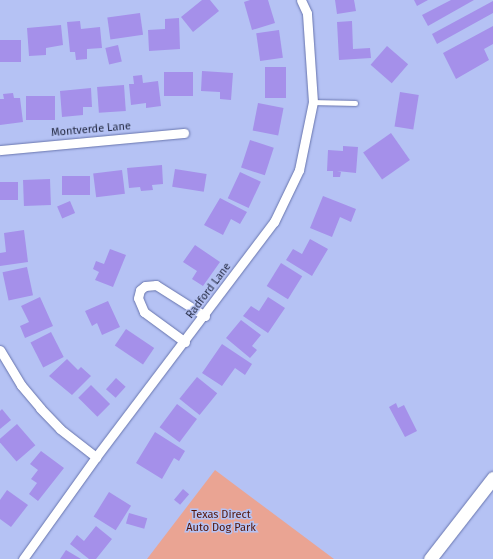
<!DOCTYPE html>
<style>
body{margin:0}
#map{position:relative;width:493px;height:559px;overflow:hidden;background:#b5c2f4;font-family:"Fira Sans",sans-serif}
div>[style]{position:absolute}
.green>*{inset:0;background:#eaa493}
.building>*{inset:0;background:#a590ea;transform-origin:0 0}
.roads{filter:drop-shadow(0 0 1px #6875ae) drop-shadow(0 0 1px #6875ae)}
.lane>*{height:4.5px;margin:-2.25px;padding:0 2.25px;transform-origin:2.25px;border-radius:2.25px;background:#fff}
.street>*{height:9px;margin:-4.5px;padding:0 4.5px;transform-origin:4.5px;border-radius:4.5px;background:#fff}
.secondary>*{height:13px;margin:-6.5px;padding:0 6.5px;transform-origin:6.5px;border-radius:6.5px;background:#fff}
span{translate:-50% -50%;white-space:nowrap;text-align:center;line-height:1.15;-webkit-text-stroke:3px #b5c2f4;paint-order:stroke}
.street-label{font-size:11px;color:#1f253d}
.park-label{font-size:11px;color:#521306}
</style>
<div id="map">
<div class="green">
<i style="clip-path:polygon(215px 470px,334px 559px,147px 559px)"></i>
</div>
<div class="building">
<i style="clip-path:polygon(202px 0,210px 0,219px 11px,193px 32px,181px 17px)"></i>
<i style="clip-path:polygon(250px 0,268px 0,275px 23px,252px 30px,244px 2px)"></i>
<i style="clip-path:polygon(335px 0,354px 0,356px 11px,337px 14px)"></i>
<i style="clip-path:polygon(414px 0,428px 0,417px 6px)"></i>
<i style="clip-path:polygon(451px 0,474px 0,428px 26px,422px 15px)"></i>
<i style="clip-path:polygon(493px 1px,493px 13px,437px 44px,432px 34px)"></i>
<i style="left:140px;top:13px;width:22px;height:33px;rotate:82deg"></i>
<i style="clip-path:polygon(179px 18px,180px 49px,149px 51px,148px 30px,165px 29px,165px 19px)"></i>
<i style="clip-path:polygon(80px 21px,81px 29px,100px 27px,102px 48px,87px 49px,87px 59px,76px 60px,75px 52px,70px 52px,67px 22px)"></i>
<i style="clip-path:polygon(352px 21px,353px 49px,370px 48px,371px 58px,339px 60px,337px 22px)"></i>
<i style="clip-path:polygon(61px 25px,63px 45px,46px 48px,46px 55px,29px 56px,27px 28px)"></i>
<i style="clip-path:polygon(493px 26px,493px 44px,484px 49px,489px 60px,456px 79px,443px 53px)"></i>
<i style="left:279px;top:30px;width:28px;height:23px;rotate:82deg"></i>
<i style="left:0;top:40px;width:21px;height:22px"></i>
<i style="left:118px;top:45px;width:17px;height:13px;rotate:77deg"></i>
<i style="left:387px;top:46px;width:28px;height:25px;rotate:41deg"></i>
<i style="left:265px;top:67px;width:21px;height:31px"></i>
<i style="clip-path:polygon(202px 71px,233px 73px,231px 100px,220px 99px,220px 92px,201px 91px)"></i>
<i style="left:193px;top:72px;width:24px;height:29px;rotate:90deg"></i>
<i style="clip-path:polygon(142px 75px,143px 83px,158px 81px,161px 106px,146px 108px,146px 103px,131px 105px,129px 84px,134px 84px,133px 76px)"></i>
<i style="left:124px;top:85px;width:26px;height:27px;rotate:86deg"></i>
<i style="clip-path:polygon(91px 88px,92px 107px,83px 107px,83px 115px,62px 117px,60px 91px)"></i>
<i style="left:400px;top:92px;width:19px;height:35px;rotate:9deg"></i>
<i style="clip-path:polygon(13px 93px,14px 98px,20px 98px,23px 122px,0 125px,0 99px,4px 99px,3px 94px)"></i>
<i style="left:55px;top:96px;width:24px;height:29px;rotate:90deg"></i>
<i style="left:258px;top:103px;width:26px;height:28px;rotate:11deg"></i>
<i style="left:391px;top:133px;width:33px;height:34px;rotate:55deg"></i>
<i style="left:250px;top:140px;width:25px;height:29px;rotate:18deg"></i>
<i style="clip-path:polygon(343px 146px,358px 147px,356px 173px,337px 171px,341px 172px,340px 177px,333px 177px,333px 171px,327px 171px,328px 150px,343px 151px)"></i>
<i style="clip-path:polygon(162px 165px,163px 184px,152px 185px,153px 190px,141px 191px,140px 187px,129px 188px,127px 168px)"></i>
<i style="left:175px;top:169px;width:32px;height:18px;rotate:9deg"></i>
<i style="left:122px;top:170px;width:24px;height:29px;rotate:83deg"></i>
<i style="left:240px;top:172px;width:23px;height:29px;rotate:25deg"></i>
<i style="left:62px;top:176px;width:28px;height:19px"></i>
<i style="left:50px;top:179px;width:26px;height:27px;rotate:88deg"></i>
<i style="left:0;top:182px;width:18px;height:18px"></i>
<i style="clip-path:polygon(323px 196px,356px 209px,351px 222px,340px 217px,332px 237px,310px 228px)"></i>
<i style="clip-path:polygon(220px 198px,247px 212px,240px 224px,231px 219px,223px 235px,204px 225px)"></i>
<i style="left:70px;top:201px;width:13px;height:14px;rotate:67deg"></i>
<i style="clip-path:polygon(24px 230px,28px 262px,0 266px,0 253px,6px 252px,4px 233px)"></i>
<i style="clip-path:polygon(310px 239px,328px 249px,312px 276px,286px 260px,293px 249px,302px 254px)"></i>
<i style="clip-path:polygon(195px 245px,220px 262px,203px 286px,192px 279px,197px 271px,183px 262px)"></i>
<i style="clip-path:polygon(110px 249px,126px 255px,113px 287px,95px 280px,99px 272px,93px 269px,96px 261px,104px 264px)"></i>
<i style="left:281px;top:263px;width:25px;height:27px;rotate:32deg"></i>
<i style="left:27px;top:267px;width:29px;height:25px;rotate:78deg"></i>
<i style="clip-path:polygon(40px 297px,53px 326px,25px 338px,20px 326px,29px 322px,21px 306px)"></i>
<i style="clip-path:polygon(268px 297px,285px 308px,268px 333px,243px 316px,251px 306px,259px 311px)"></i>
<i style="clip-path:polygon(108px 301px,120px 327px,102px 335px,97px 323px,92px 326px,85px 311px)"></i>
<i style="clip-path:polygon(241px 320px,261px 335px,252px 346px,257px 350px,250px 358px,226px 338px)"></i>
<i style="left:126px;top:329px;width:34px;height:20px;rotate:34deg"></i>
<i style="left:51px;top:332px;width:28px;height:23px;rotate:63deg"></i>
<i style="clip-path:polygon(222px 344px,252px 364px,245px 375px,235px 368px,222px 386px,202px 373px)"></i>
<i style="clip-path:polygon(67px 359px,78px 370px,81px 367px,91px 376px,72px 395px,49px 376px)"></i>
<i style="left:197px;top:377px;width:26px;height:28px;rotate:39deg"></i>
<i style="left:116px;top:378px;width:13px;height:15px;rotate:42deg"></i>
<i style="left:91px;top:385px;width:27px;height:18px;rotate:45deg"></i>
<i style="clip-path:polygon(396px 403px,398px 408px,404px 405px,417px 431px,405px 437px,389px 407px)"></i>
<i style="left:177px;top:404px;width:25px;height:29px;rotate:37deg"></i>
<i style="clip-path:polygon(2px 409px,11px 420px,0 429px,0 411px)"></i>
<i style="left:17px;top:424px;width:28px;height:25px;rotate:49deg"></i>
<i style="clip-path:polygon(155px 432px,185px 451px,179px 461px,174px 458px,162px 479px,136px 463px)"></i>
<i style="clip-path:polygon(41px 451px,64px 468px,38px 501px,29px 494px,37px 483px,31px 479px,38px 470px,30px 464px)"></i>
<i style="left:183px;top:489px;width:8px;height:14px;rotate:40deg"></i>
<i style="clip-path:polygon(7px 490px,28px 505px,11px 527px,0 519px,0 500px)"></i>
<i style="left:109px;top:492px;width:26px;height:29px;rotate:32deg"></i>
<i style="left:129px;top:513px;width:19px;height:11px;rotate:16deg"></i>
<i style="clip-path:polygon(96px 526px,112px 539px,96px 559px,89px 559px,70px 544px,77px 535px,84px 541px)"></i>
<i style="clip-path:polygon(66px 550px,81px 559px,60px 559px)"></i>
</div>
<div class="roads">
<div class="lane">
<i style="left:313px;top:102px;width:42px;rotate:1.4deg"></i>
</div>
<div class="street">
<i style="left:0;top:150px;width:185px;rotate:-5.3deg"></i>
<i style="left:185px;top:342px;width:51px;rotate:-143.8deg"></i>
<i style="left:144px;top:312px;width:15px;rotate:-113deg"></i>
<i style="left:138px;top:298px;width:8px;rotate:-76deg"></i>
<i style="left:140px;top:290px;width:6px;rotate:-39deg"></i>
<i style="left:145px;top:286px;width:11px;rotate:-5deg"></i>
<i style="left:156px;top:285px;width:58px;rotate:32.3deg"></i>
<i style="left:0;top:350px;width:41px;rotate:59deg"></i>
<i style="left:21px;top:385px;width:30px;rotate:50deg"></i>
<i style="left:40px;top:408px;width:29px;rotate:46deg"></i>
<i style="left:60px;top:429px;width:46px;rotate:37.9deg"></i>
<i style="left:23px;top:559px;width:125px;rotate:-54.4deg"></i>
<i style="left:96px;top:457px;width:295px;rotate:-52.9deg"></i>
<i style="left:274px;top:222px;width:58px;rotate:-64.3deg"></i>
<i style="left:299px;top:170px;width:69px;rotate:-78.4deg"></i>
<i style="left:313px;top:102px;width:89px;rotate:-93.9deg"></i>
<i style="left:307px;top:13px;width:14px;rotate:-115deg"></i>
</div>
<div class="secondary">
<i style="left:430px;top:559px;width:103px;rotate:-52.1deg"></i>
</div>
</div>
<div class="street-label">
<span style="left:91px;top:130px;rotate:-5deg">Montverde Lane</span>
<span style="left:209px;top:291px;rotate:-53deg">Radford Lane</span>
</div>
<div class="park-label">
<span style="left:221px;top:522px">Texas Direct<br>Auto Dog Park</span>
</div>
</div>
